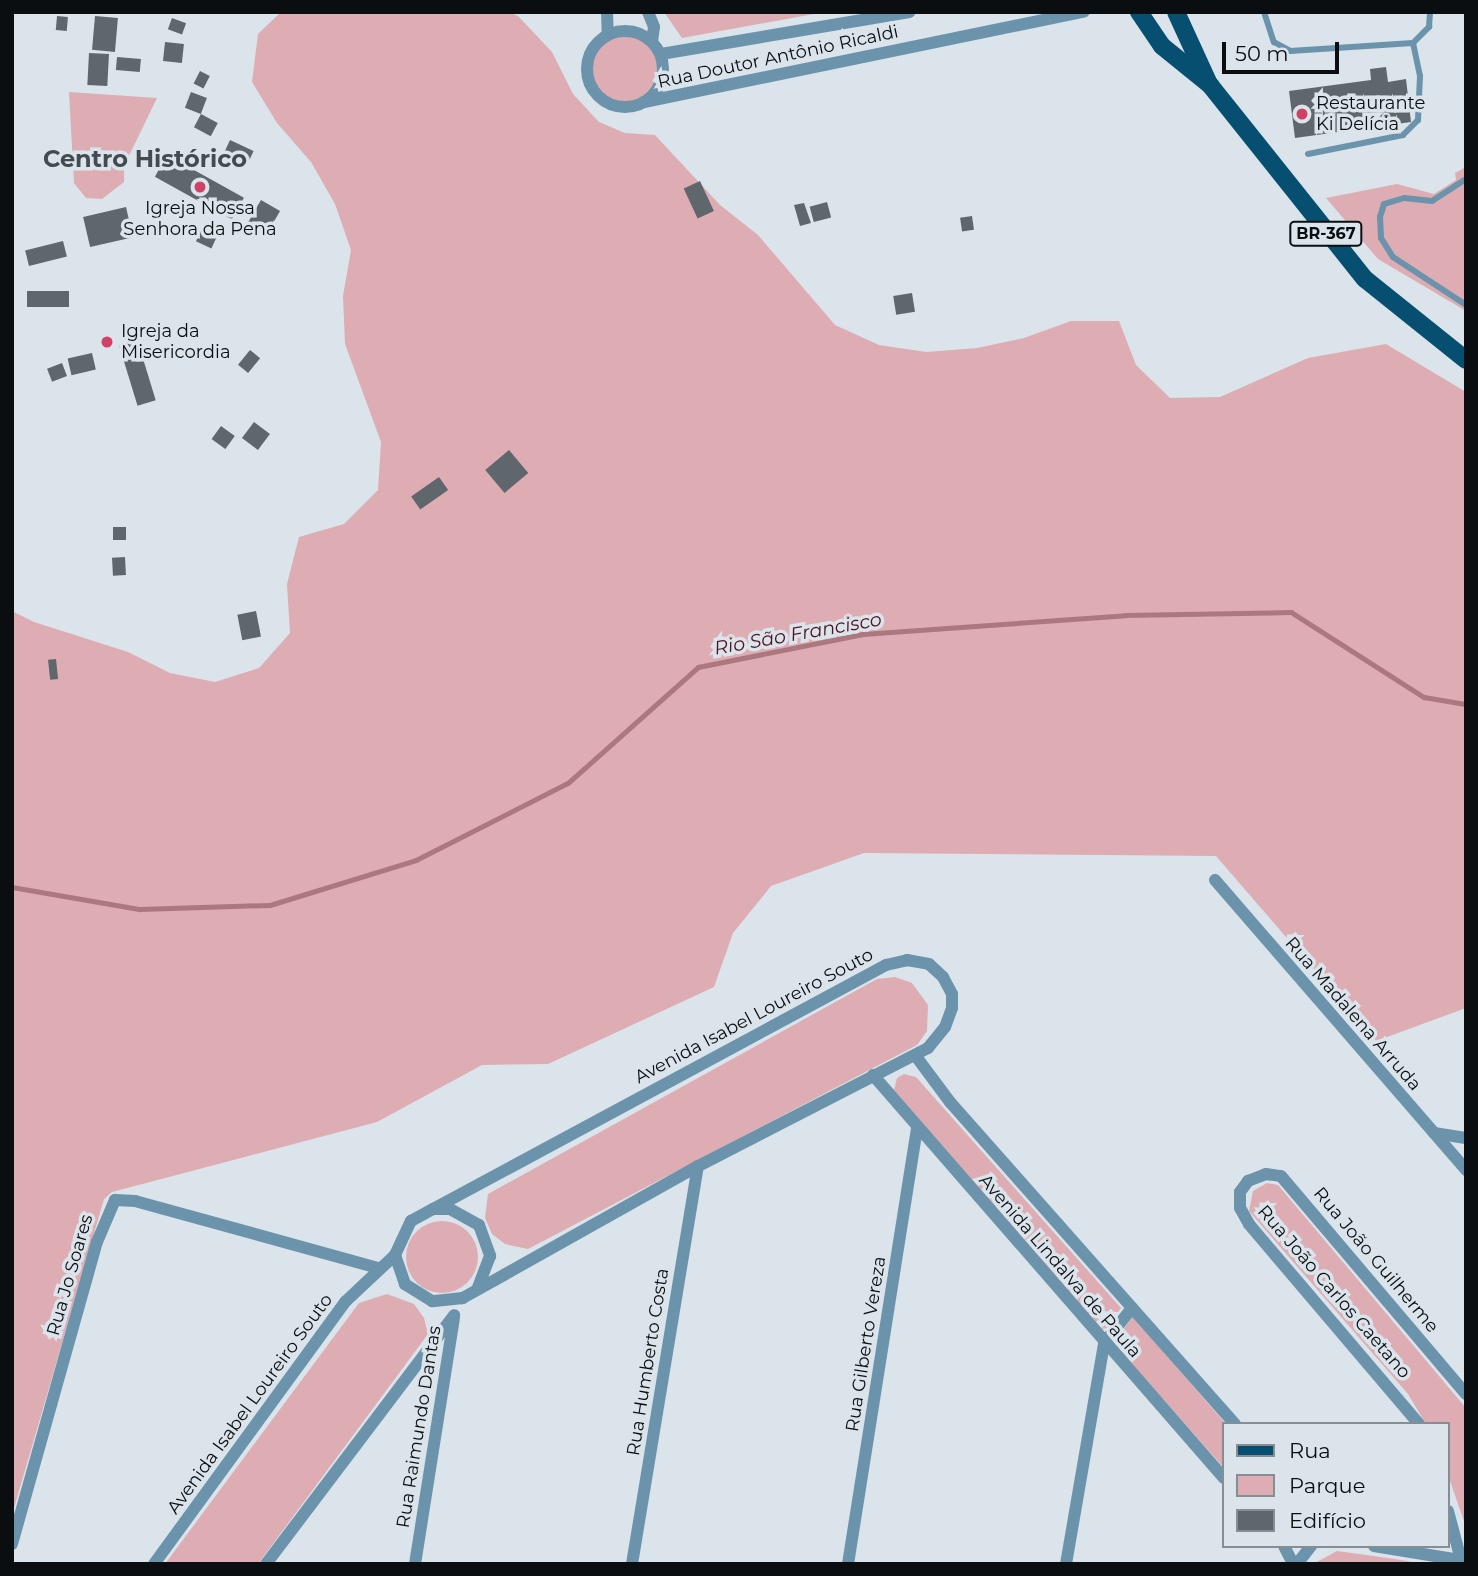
<!DOCTYPE html>
<meta charset="utf-8">
<style>
body{margin:0}
#map{position:relative;width:1478px;height:1576px;overflow:hidden;background:#dae4ea;font-family:Montserrat,sans-serif}
div>[style]{position:absolute}
.green>*{inset:0;background:#deacb3}
.round{border-radius:50%}
.stream>*{height:4.5px;margin:-2.25px;padding:0 2.25px;transform-origin:2.25px;border-radius:2.25px;background:#ac7880}
.building>*{inset:0;background:#5f676d;transform-origin:0 0}
.lane>*{height:6px;margin:-3px;padding:0 3px;transform-origin:3px;border-radius:3px;background:#6c93ac}
.street>*{height:12px;margin:-6px;padding:0 6px;transform-origin:6px;border-radius:6px;background:#6c93ac}
.street>.ring{margin:-6px;padding:0;box-sizing:content-box;background:none;border:12px solid #6c93ac;border-radius:50%}
.primary>*{height:18px;margin:-9px;padding:0 9px;transform-origin:9px;border-radius:9px;background:#064f71}
.dots>*{width:19px;height:19px;translate:-50% -50%;box-sizing:border-box;border:4px solid #dae4ea;border-radius:50%}
span{translate:-50% -50%;white-space:nowrap;text-align:center;line-height:1.15;-webkit-text-stroke:7px #dae4ea;paint-order:stroke}
.shield-label span{padding:2px 5px;background:#dae4ea;border:2px solid;border-radius:5px;-webkit-text-stroke-width:0}
.shield-label{font-size:16px;color:#0b0e10;font-weight:700}
.street-label{font-size:18px;color:#0b0e10}
.poi-label{font-size:18px;color:#0b0e10}
.left{translate:0 -50%;text-align:left}
.water-label{font-size:19px;color:#511021;font-style:italic}
.district-label{font-size:24px;color:#434b50;font-weight:700}
.frame{position:absolute;inset:0;border:14px solid #0b0e10;pointer-events:none}
.legend{position:absolute;left:1222px;top:1422px;width:228px;height:126px;box-sizing:border-box;background:#dae4ea;border:2px solid #878e93;margin:0;padding:9px 12px;list-style:none;font-size:21px;color:#0b0e10}
.legend li{display:flex;align-items:center;gap:14px;height:35px}
.legend b{width:35px;border:2px solid #878e93}
.scale{position:absolute;left:1222px;top:42px;width:117px;height:32px;box-sizing:border-box;border:4px solid #0b0e10;border-top:0;padding-left:9px;font-size:21px;line-height:24px;white-space:nowrap;color:#0b0e10;-webkit-text-stroke:5px #dae4ea;paint-order:stroke}
</style>
<div id="map">
<div class="green">
<i style="clip-path:polygon(281px 12px,508px 12px,518px 16px,552px 52px,573px 94px,599px 122px,625px 133px,655px 135px,720px 205px,758px 235px,835px 325px,879px 345px,926px 352px,977px 348px,1024px 338px,1071px 321px,1119px 321px,1136px 365px,1170px 398px,1220px 397px,1308px 358px,1386px 344px,1466px 392px,1466px 1008px,1376px 1041px,1216px 856px,864px 853px,771px 886px,733px 933px,714px 987px,548px 1064px,482px 1065px,377px 1122px,112px 1192px,104px 1199px,12px 1515px,12px 611px,34px 622px,128px 652px,170px 673px,215px 682px,259px 668px,290px 633px,287px 584px,299px 537px,344px 524px,378px 490px,381px 442px,345px 344px,343px 296px,351px 250px,335px 204px,311px 162px,277px 123px,252px 82px,258px 34px)"></i>
<i style="clip-path:polygon(664px 12px,825px 12px,682px 38px)"></i>
<i class="round" style="left:590px;top:34px;width:70px;height:70px"></i>
<i style="clip-path:polygon(69px 92px,157px 98px,124px 166px,124px 182px,102px 199px,86px 198px,74px 183px)"></i>
<i style="clip-path:polygon(1466px 167px,1466px 311px,1378px 259px,1326px 198px,1397px 184px,1434px 194px,1456px 180px,1455px 173px)"></i>
<i style="clip-path:polygon(895px 977px,912px 983px,928px 1005px,927px 1031px,917px 1045px,528px 1249px,505px 1244px,492px 1234px,485px 1218px,488px 1194px,877px 979px)"></i>
<i style="clip-path:polygon(904px 1074px,916px 1077px,1121px 1308px,1107px 1328px,1101px 1329px,894px 1090px,897px 1078px)"></i>
<i style="clip-path:polygon(1267px 1183px,1278px 1185px,1466px 1408px,1466px 1527px,1448px 1475px,1448px 1424px,1426px 1424px,1408px 1394px,1249px 1211px,1253px 1191px)"></i>
<i class="round" style="left:406px;top:1221px;width:72px;height:72px"></i>
<i style="clip-path:polygon(387px 1294px,414px 1304px,424px 1318px,428px 1334px,258px 1564px,165px 1564px,359px 1303px)"></i>
<i style="clip-path:polygon(1133px 1317px,1226px 1424px,1224px 1468px,1116px 1346px,1115px 1340px)"></i>
<i style="clip-path:polygon(1337px 1551px,1395px 1559px,1423px 1564px,1313px 1564px)"></i>
</div>
<div class="stream">
<i style="left:12px;top:887px;width:130px;rotate:9.8deg"></i>
<i style="left:140px;top:909px;width:130px;rotate:-1.8deg"></i>
<i style="left:270px;top:905px;width:153px;rotate:-17.1deg"></i>
<i style="left:416px;top:860px;width:170px;rotate:-26.9deg"></i>
<i style="left:568px;top:783px;width:174px;rotate:-41.7deg"></i>
<i style="left:698px;top:667px;width:168px;rotate:-11.3deg"></i>
<i style="left:863px;top:634px;width:263px;rotate:-4.1deg"></i>
<i style="left:1125px;top:615px;width:166px;rotate:-1deg"></i>
<i style="left:1291px;top:612px;width:158px;rotate:32.6deg"></i>
<i style="left:1424px;top:697px;width:43px;rotate:9.5deg"></i>
</div>
<div class="building">
<i style="left:57px;top:16px;width:11px;height:14px;rotate:5deg"></i>
<i style="left:95px;top:16px;width:23px;height:34px;rotate:5deg"></i>
<i style="left:172px;top:18px;width:15px;height:12px;rotate:20deg"></i>
<i style="left:165px;top:42px;width:19px;height:19px;rotate:6deg"></i>
<i style="left:89px;top:53px;width:20px;height:32px;rotate:3deg"></i>
<i style="left:117px;top:57px;width:24px;height:13px;rotate:5deg"></i>
<i style="clip-path:polygon(1386px 67px,1388px 82px,1406px 79px,1411px 122px,1295px 138px,1289px 91px,1371px 80px,1370px 69px)"></i>
<i style="left:200px;top:71px;width:11px;height:14px;rotate:27deg"></i>
<i style="left:191px;top:92px;width:17px;height:17px;rotate:21deg"></i>
<i style="left:201px;top:114px;width:19px;height:15px;rotate:28deg"></i>
<i style="left:230px;top:140px;width:26px;height:19px;rotate:25deg"></i>
<i style="left:167px;top:155px;width:88px;height:25px;rotate:29deg"></i>
<i style="left:700px;top:181px;width:33px;height:18px;rotate:65deg"></i>
<i style="left:261px;top:200px;width:22px;height:26px;rotate:30deg"></i>
<i style="left:827px;top:202px;width:16px;height:18px;rotate:75deg"></i>
<i style="clip-path:polygon(804px 203px,811px 223px,800px 226px,794px 205px)"></i>
<i style="left:126px;top:207px;width:31px;height:44px;rotate:77deg"></i>
<i style="left:972px;top:216px;width:14px;height:12px;rotate:82deg"></i>
<i style="left:204px;top:224px;width:17px;height:19px;rotate:25deg"></i>
<i style="left:63px;top:241px;width:16px;height:39px;rotate:76deg"></i>
<i style="left:27px;top:291px;width:42px;height:16px"></i>
<i style="left:912px;top:293px;width:19px;height:19px;rotate:81deg"></i>
<i style="left:137px;top:339px;width:64px;height:19px;rotate:73deg"></i>
<i style="left:250px;top:350px;width:13px;height:19px;rotate:39deg"></i>
<i style="left:92px;top:353px;width:17px;height:25px;rotate:77deg"></i>
<i style="left:62px;top:363px;width:14px;height:16px;rotate:69deg"></i>
<i style="left:254px;top:422px;width:20px;height:20px;rotate:37deg"></i>
<i style="left:221px;top:426px;width:17px;height:16px;rotate:36deg"></i>
<i style="left:509px;top:450px;width:30px;height:31px;rotate:50deg"></i>
<i style="left:439px;top:477px;width:16px;height:34px;rotate:55deg"></i>
<i style="left:113px;top:527px;width:13px;height:13px"></i>
<i style="left:125px;top:557px;width:18px;height:13px;rotate:87deg"></i>
<i style="left:256px;top:611px;width:26px;height:19px;rotate:79deg"></i>
<i style="left:56px;top:659px;width:20px;height:8px;rotate:84deg"></i>
</div>
<div class="lane">
<i style="left:1264px;top:12px;width:32px;rotate:72deg"></i>
<i style="left:1274px;top:42px;width:18px;rotate:29deg"></i>
<i style="left:1290px;top:51px;width:123px;rotate:-3.7deg"></i>
<i style="left:1413px;top:43px;width:23px;rotate:-45deg"></i>
<i style="left:1429px;top:27px;width:15px;rotate:-86deg"></i>
<i style="left:1308px;top:154px;width:97px;rotate:-11.3deg"></i>
<i style="left:1403px;top:135px;width:21px;rotate:-45deg"></i>
<i style="left:1418px;top:120px;width:44px;rotate:-87.4deg"></i>
<i style="left:1420px;top:76px;width:34px;rotate:-102deg"></i>
<i style="left:1466px;top:179px;width:40px;rotate:147.1deg"></i>
<i style="left:1432px;top:201px;width:28px;rotate:-174deg"></i>
<i style="left:1404px;top:198px;width:21px;rotate:163deg"></i>
<i style="left:1384px;top:204px;width:14px;rotate:107deg"></i>
<i style="left:1380px;top:217px;width:21px;rotate:87deg"></i>
<i style="left:1381px;top:238px;width:22px;rotate:58deg"></i>
<i style="left:1393px;top:257px;width:87px;rotate:33.3deg"></i>
</div>
<div class="street">
<i style="left:607px;top:12px;width:23px;rotate:88deg"></i>
<i style="left:648px;top:12px;width:16px;rotate:68deg"></i>
<i style="left:654px;top:27px;width:15px;rotate:98deg"></i>
<i class="ring" style="left:587px;top:31px;width:64px;height:64px"></i>
<i style="left:661px;top:54px;width:252px;rotate:-9.6deg"></i>
<i style="left:644px;top:102px;width:449px;rotate:-11.6deg"></i>
<i style="left:1215px;top:880px;width:384px;rotate:49.1deg"></i>
<i style="left:915px;top:1055px;width:59px;rotate:53.3deg"></i>
<i style="left:950px;top:1102px;width:430px;rotate:48.5deg"></i>
<i style="left:873px;top:1075px;width:534px;rotate:48.95deg"></i>
<i style="left:1434px;top:1133px;width:32px;rotate:9deg"></i>
<i style="left:433px;top:1209px;width:515px;rotate:-28.31deg"></i>
<i style="left:886px;top:965px;width:22px;rotate:-13deg"></i>
<i style="left:907px;top:960px;width:22px;rotate:10deg"></i>
<i style="left:929px;top:964px;width:19px;rotate:43deg"></i>
<i style="left:943px;top:977px;width:19px;rotate:62deg"></i>
<i style="left:952px;top:994px;width:14px;rotate:90deg"></i>
<i style="left:952px;top:1008px;width:20px;rotate:110deg"></i>
<i style="left:945px;top:1027px;width:27px;rotate:129deg"></i>
<i style="left:928px;top:1048px;width:259px;rotate:152.8deg"></i>
<i style="left:698px;top:1166px;width:270px;rotate:150.7deg"></i>
<i style="left:463px;top:1298px;width:31px;rotate:174deg"></i>
<i style="left:432px;top:1301px;width:32px;rotate:-148deg"></i>
<i style="left:405px;top:1284px;width:31px;rotate:-109deg"></i>
<i style="left:395px;top:1255px;width:38px;rotate:-65deg"></i>
<i style="left:411px;top:1221px;width:25px;rotate:-29deg"></i>
<i style="left:433px;top:1209px;width:17px"></i>
<i style="left:450px;top:1209px;width:33px;rotate:29deg"></i>
<i style="left:479px;top:1225px;width:33px;rotate:70deg"></i>
<i style="left:490px;top:1256px;width:33px;rotate:111deg"></i>
<i style="left:1419px;top:1424px;width:262px;rotate:-130.4deg"></i>
<i style="left:1249px;top:1224px;width:18px;rotate:-119deg"></i>
<i style="left:1240px;top:1208px;width:16px;rotate:-90deg"></i>
<i style="left:1240px;top:1192px;width:14px;rotate:-54deg"></i>
<i style="left:1248px;top:1181px;width:19px;rotate:-21deg"></i>
<i style="left:1266px;top:1174px;width:15px;rotate:8deg"></i>
<i style="left:1281px;top:1176px;width:286px;rotate:49.7deg"></i>
<i style="left:1448px;top:1511px;width:51px;rotate:75.1deg"></i>
<i style="left:12px;top:1544px;width:314px;rotate:-74.3deg"></i>
<i style="left:97px;top:1242px;width:46px;rotate:-66.8deg"></i>
<i style="left:115px;top:1200px;width:20px;rotate:3deg"></i>
<i style="left:135px;top:1201px;width:253px;rotate:15.4deg"></i>
<i style="left:1284px;top:1546px;width:20px;rotate:63deg"></i>
<i style="left:1374px;top:1546px;width:93px;rotate:9.3deg"></i>
<i style="left:154px;top:1564px;width:324px;rotate:-53.9deg"></i>
<i style="left:345px;top:1302px;width:69px;rotate:-43.2deg"></i>
<i style="left:266px;top:1564px;width:312px;rotate:-52.9deg"></i>
<i style="left:415px;top:1564px;width:249px;rotate:-81deg"></i>
<i style="left:632px;top:1564px;width:403px;rotate:-80.6deg"></i>
<i style="left:848px;top:1564px;width:440px;rotate:-81deg"></i>
<i style="left:1066px;top:1564px;width:224px;rotate:-80.2deg"></i>
<i style="left:1104px;top:1343px;width:45px;rotate:-51.3deg"></i>
<i style="left:1297px;top:1564px;width:23px;rotate:-52deg"></i>
</div>
<div class="primary">
<i style="left:1139px;top:12px;width:41px;rotate:55.9deg"></i>
<i style="left:1162px;top:46px;width:62px;rotate:39.1deg"></i>
<i style="left:1210px;top:85px;width:248px;rotate:51.4deg"></i>
<i style="left:1365px;top:279px;width:129px;rotate:38.7deg"></i>
<i style="left:1176px;top:12px;width:77px;rotate:65.4deg"></i>
</div>
<div class="dots">
<i style="left:1302px;top:114px;background:#d14166"></i>
<i style="left:200px;top:187px;background:#d14166"></i>
<i style="left:107px;top:342px;background:#d14166"></i>
</div>
<div class="shield-label">
<span style="left:1326px;top:234px">BR-367</span>
</div>
<div class="street-label">
<span style="left:778px;top:57px;rotate:-12deg">Rua Doutor Antônio Ricaldi</span>
<span style="left:1353px;top:1014px;rotate:49deg">Rua Madalena Arruda</span>
<span style="left:754px;top:1016px;rotate:-28deg">Avenida Isabel Loureiro Souto</span>
<span style="left:1376px;top:1260px;rotate:50deg">Rua João Guilherme</span>
<span style="left:1060px;top:1266px;rotate:49deg">Avenida Lindalva de Paula</span>
<span style="left:70px;top:1275px;rotate:-74deg">Rua Jo Soares</span>
<span style="left:1334px;top:1292px;rotate:49deg">Rua João Carlos Caetano</span>
<span style="left:866px;top:1344px;rotate:-81deg">Rua Gilberto Vereza</span>
<span style="left:648px;top:1362px;rotate:-81deg">Rua Humberto Costa</span>
<span style="left:250px;top:1404px;rotate:-54deg">Avenida Isabel Loureiro Souto</span>
<span style="left:419px;top:1427px;rotate:-81deg">Rua Raimundo Dantas</span>
</div>
<div class="poi-label">
<span class="left" style="left:1316px;top:114px">Restaurante<br>Ki Delícia</span>
<span style="left:200px;top:219px">Igreja Nossa<br>Senhora da Pena</span>
<span class="left" style="left:121px;top:342px">Igreja da<br>Misericordia</span>
</div>
<div class="water-label">
<span style="left:798px;top:634px;rotate:-10deg">Rio São Francisco</span>
</div>
<div class="district-label">
<span style="left:145px;top:159px">Centro Histórico</span>
</div>
<div class="frame"></div>
<ul class="legend">
<li><b style="height:9px;background:#064f71"></b>Rua</li>
<li><b style="height:19px;background:#deacb3"></b>Parque</li>
<li><b style="height:19px;background:#5f676d"></b>Edifício</li>
</ul>
<div class="scale">50 m</div>
</div>
